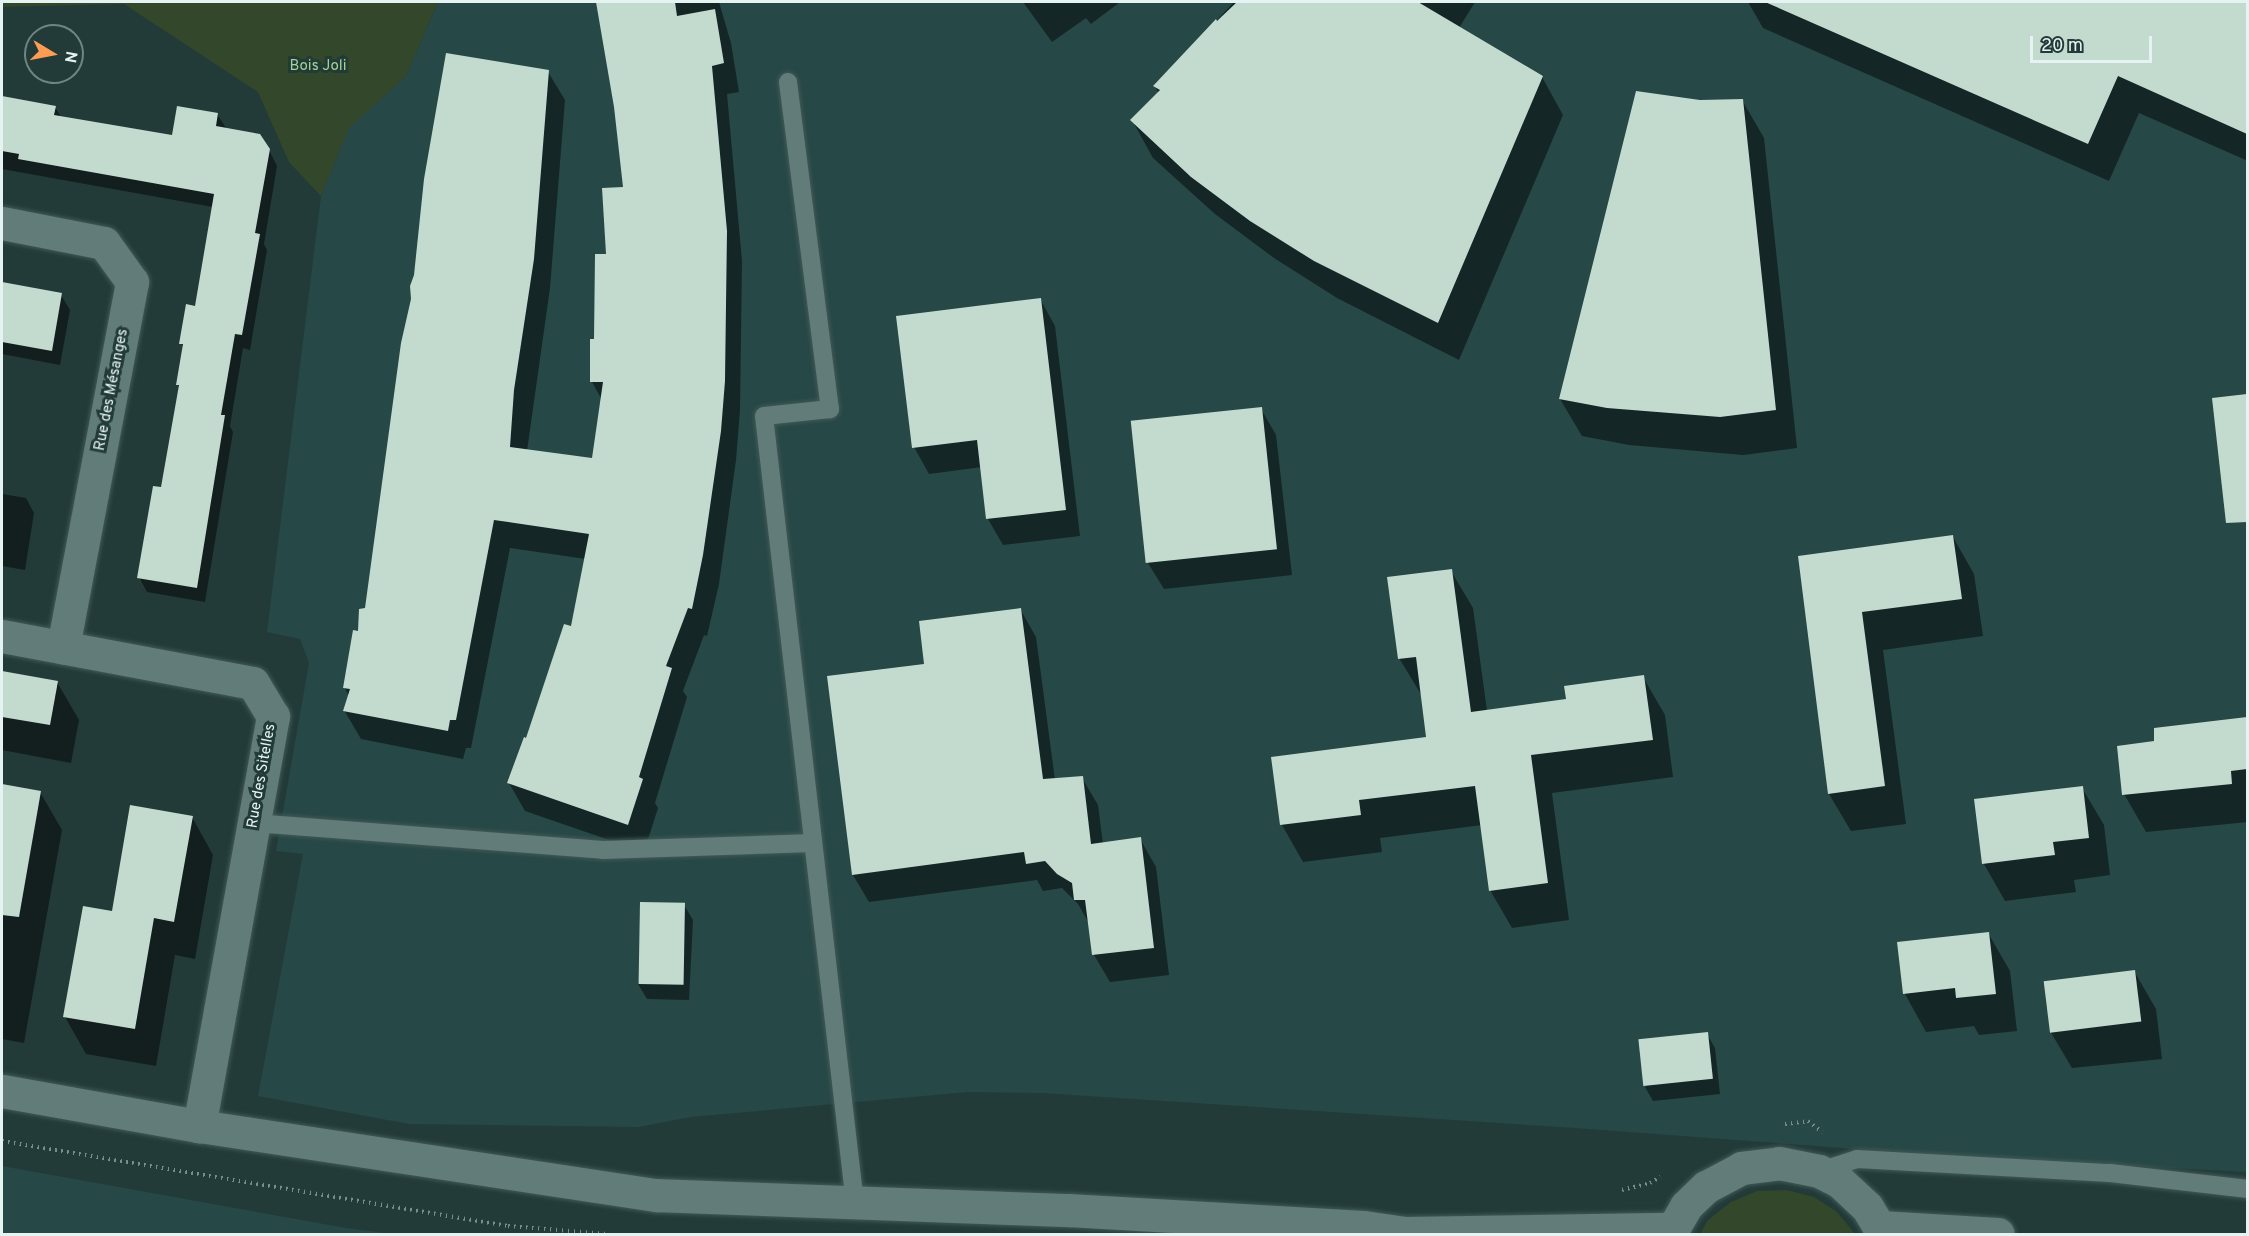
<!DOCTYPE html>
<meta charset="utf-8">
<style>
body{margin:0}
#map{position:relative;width:2249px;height:1236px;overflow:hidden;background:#223b39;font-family:Overpass,sans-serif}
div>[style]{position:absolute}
.built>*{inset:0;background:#264846}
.green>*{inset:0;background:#33472b}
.shadow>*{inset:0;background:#0007}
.building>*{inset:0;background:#c3dace;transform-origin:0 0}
.path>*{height:4px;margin-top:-2px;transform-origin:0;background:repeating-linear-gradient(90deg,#798e8c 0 1.5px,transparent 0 6px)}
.roads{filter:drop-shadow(0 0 2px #425957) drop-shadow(0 0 2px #425957)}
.service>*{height:18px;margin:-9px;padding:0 9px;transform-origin:9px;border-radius:9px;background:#627c7a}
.minor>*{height:33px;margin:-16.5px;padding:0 16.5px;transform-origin:16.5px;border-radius:16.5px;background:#627c7a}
.tertiary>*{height:33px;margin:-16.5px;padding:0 16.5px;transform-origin:16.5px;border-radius:16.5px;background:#627c7a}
span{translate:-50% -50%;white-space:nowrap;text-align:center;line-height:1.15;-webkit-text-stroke:6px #223b39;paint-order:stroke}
.park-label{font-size:15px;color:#a5d293}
.street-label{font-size:15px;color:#e5f4f2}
.frame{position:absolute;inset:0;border:3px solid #e5f4f2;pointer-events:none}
.north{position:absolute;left:24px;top:24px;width:60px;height:60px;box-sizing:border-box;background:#223b39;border:2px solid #708583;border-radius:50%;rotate:100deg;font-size:16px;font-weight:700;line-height:24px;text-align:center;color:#e5f4f2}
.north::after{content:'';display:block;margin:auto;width:21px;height:27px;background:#fd9d54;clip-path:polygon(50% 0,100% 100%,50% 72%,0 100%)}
.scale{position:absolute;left:2030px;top:36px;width:122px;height:27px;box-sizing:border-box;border:3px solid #e5f4f2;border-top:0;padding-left:8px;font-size:18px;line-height:21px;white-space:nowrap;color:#e5f4f2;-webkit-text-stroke:4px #223b39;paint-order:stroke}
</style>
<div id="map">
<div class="built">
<i style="clip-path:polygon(438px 2px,2247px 2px,2247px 1172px,1977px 1158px,1575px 1128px,1042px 1093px,968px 1092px,691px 1117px,638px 1127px,409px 1124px,258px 1096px,303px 854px,276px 851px,309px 663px,300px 639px,267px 632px,321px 196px,349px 127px,406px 76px)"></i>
<i style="clip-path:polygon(2px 1166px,346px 1228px,393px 1234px,2px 1234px)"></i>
</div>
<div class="green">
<i style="clip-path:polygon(2px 2px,438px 2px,406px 76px,349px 128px,321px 196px,289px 162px,258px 92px,124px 4px,2px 7px)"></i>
<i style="clip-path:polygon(1786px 1190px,1814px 1197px,1837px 1212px,1855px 1234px,1700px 1234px,1708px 1220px,1731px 1202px,1757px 1191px)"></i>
</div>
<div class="shadow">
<i style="clip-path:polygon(597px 2px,719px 2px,731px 43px,739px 92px,727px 94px,742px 261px,740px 410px,736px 460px,719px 584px,707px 636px,704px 635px,683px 691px,687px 697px,655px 803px,658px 808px,644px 852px,525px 811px,509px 783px,572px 628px,586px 559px,510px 548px,471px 748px,466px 748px,463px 759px,361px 739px,344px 710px,349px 696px,344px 687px,366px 610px,548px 72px,565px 100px,550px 288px,527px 451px,594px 460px,602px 400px,592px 382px,596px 340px,607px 255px,624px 189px,615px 107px)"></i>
<i style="clip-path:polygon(1023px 2px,1120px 2px,1091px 24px,1086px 18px,1052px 42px)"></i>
<i style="clip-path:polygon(1234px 2px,1475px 2px,1459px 28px,1542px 77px,1563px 115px,1459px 360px,1337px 298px,1274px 258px,1215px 214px,1153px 158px,1132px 120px,1159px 94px,1155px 86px)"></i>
<i style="clip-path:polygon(1748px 2px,2248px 2px,2248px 161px,2139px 113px,2109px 181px,1763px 28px)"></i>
<i style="clip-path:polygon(2px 97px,55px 107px,61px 117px,173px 137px,217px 114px,226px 128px,269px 150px,277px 166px,264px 244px,267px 250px,250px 350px,243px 348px,230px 426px,233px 432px,205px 602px,147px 592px,139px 577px,162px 489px,180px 389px,177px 384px,184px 349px,181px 343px,196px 307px,213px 207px,2px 169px)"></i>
<i style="clip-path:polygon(1742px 100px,1764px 138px,1797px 448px,1743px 455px,1629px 445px,1582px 436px,1560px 399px,1700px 102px)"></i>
<i style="clip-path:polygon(2px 284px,61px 295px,70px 310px,60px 365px,2px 354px)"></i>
<i style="clip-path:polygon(1040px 299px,1055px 326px,1080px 536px,1003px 545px,988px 519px,982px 467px,929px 474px,914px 447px)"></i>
<i style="clip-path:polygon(2248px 396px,2248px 503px,2243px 503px,2213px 400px)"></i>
<i style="clip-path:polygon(1261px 409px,1276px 435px,1292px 575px,1164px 589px,1148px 563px)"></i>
<i style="clip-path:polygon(2px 494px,26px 498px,34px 513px,25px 570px,2px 566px)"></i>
<i style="clip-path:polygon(1953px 537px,1974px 574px,1983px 636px,1883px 650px,1906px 824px,1851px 831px,1829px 794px,1799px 557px)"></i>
<i style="clip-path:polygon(1451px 571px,1473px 608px,1487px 711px,1567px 701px,1643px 677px,1665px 715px,1673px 777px,1552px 793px,1569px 920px,1512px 928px,1490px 890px,1482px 825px,1380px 838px,1382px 852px,1303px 862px,1282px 825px,1428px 738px,1422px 696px,1399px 658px)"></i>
<i style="clip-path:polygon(1020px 609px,1036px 637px,1055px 780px,1082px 778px,1098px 805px,1103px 844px,1140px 839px,1156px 867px,1169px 975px,1110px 982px,1094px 955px,1090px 925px,1078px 904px,1062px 888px,1043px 891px,1037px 880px,869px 902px,853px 875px,926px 665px)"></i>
<i style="clip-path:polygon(2px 672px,57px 682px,79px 720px,71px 763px,2px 750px)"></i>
<i style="clip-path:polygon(2248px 718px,2248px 822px,2146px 832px,2124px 794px,2156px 743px,2156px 729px)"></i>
<i style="clip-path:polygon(2px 786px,40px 792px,62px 830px,24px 1043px,2px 1039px)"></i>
<i style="clip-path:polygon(2082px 788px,2104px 825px,2110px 875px,2074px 880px,2076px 892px,2005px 901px,1984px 864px)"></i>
<i style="clip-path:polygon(192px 817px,213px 855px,195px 959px,175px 955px,156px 1066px,86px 1054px,65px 1017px,113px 913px)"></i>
<i style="clip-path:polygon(684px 905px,693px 920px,689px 1000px,647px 999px,638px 984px)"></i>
<i style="clip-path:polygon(1988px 933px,2010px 971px,2017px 1031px,1979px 1035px,1974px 1026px,1926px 1032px,1905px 994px,1899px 943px)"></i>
<i style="clip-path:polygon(2134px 971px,2156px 1009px,2162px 1059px,2072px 1068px,2050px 1031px)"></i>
<i style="clip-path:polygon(1707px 1034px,1715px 1048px,1720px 1094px,1653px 1101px,1645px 1087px)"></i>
</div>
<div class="building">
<i style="clip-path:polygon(596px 2px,675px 2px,677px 16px,715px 9px,724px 63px,712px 66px,727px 231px,725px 381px,721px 431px,703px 555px,692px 609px,688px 608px,666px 666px,672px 668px,639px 777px,643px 779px,628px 825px,507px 783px,524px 737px,526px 738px,564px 624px,571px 626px,589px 534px,494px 520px,456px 720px,450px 720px,448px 731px,343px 711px,350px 689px,343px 688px,353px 630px,358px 631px,359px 609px,365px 608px,401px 343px,411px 299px,410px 286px,414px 275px,424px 179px,446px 53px,549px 70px,534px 259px,514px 390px,510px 447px,592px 458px,603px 382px,590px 382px,590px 339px,594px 339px,595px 254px,606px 254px,602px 188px,623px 187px,614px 107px)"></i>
<i style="clip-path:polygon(1237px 2px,1418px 2px,1543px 76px,1438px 323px,1314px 261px,1250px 221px,1191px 177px,1130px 120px,1160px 90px,1153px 86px,1216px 19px,1217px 21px)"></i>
<i style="clip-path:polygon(1765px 2px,2247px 2px,2247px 134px,2118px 76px,2088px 144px)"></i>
<i style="clip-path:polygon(1636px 91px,1700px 100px,1743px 99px,1776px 410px,1720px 417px,1607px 408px,1559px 399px)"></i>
<i style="clip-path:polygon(2px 96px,56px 106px,54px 115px,172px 135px,177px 106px,218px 113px,216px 126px,260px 134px,270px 149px,255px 233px,260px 234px,242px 335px,235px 334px,221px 415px,225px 415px,197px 588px,137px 578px,153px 486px,161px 487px,179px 385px,176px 385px,183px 344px,179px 344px,186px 304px,195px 306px,214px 194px,18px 159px,19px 154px,2px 151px)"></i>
<i style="clip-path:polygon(2px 282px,62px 293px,52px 351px,2px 342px)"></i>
<i style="clip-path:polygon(1041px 298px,1066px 510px,986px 519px,977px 440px,912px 448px,896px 316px)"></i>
<i style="clip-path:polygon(2247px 394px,2247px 522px,2226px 523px,2212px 398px)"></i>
<i style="left:1262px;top:407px;width:143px;height:132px;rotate:84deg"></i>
<i style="clip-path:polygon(1953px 535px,1962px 599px,1862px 612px,1885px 786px,1828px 794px,1798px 556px)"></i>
<i style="clip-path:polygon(1452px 569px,1471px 712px,1566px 699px,1564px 686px,1644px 675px,1653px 740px,1531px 755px,1548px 883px,1489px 891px,1475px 786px,1359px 800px,1361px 815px,1280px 825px,1271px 757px,1426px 737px,1416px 657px,1398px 659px,1387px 577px)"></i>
<i style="clip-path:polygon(1021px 608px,1043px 779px,1083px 776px,1091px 844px,1141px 837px,1154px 948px,1092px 955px,1085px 900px,1074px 900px,1072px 883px,1057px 874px,1045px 861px,1026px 864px,1024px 852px,852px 875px,827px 676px,924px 664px,919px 621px)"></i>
<i style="clip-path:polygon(2px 671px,58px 681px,50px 725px,2px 717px)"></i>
<i style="clip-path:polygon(2247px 717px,2247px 769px,2231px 771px,2232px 784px,2122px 795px,2117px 746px,2154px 741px,2154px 728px)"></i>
<i style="clip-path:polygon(2px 784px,41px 791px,19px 917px,2px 915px)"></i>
<i style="clip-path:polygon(2083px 786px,2089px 838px,2053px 842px,2055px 855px,1982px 864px,1974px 799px)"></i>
<i style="clip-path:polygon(130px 805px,193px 816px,174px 922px,154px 918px,135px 1029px,63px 1017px,83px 906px,112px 911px)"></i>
<i style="left:640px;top:902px;width:45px;height:82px;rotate:1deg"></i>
<i style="clip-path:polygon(1989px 932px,1996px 994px,1956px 998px,1955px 988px,1903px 994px,1897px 942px)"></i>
<i style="left:2135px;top:970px;width:52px;height:92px;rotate:83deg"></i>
<i style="left:1708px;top:1032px;width:47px;height:70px;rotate:84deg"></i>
</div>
<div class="path">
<i style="left:1785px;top:1124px;width:23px;rotate:-7deg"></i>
<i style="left:1808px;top:1121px;width:18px;rotate:38deg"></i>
<i style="left:2px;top:1141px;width:513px;rotate:9.54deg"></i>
<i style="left:508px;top:1226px;width:100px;rotate:4.6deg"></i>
<i style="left:1622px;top:1190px;width:29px;rotate:-14deg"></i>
<i style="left:1650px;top:1183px;width:12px;rotate:-31deg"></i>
</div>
<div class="roads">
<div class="service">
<i style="left:788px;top:82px;width:330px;rotate:82.7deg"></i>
<i style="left:830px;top:409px;width:66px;rotate:173.9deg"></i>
<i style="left:764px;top:416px;width:793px;rotate:83.41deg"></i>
<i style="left:254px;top:823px;width:350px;rotate:4.4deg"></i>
<i style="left:603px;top:850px;width:210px;rotate:-1.9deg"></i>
<i style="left:1820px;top:1171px;width:39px;rotate:-18deg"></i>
<i style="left:1857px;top:1159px;width:253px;rotate:3.2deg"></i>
<i style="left:2110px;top:1173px;width:139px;rotate:6.6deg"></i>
</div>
<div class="minor">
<i style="left:2px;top:223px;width:104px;rotate:11.1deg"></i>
<i style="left:104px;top:243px;width:48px;rotate:54.3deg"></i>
<i style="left:132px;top:282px;width:372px;rotate:100.7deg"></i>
<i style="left:2px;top:636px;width:255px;rotate:10.6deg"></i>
<i style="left:253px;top:683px;width:39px;rotate:59deg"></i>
<i style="left:273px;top:716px;width:417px;rotate:100.2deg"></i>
</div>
<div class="tertiary">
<i style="left:2px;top:1091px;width:200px;rotate:10.1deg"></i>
<i style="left:199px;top:1126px;width:463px;rotate:8.6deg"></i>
<i style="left:657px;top:1195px;width:411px;rotate:2.1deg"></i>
<i style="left:1068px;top:1210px;width:296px;rotate:3.3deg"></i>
<i style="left:1364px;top:1227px;width:40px;rotate:8.5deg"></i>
<i style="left:1404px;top:1233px;width:267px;rotate:-0.9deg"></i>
<i style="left:1880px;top:1227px;width:118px;rotate:3.4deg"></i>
<i style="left:1670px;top:1234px;width:32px;rotate:-60deg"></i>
<i style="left:1686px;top:1206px;width:28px;rotate:-44deg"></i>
<i style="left:1706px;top:1187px;width:40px;rotate:-28deg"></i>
<i style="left:1741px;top:1168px;width:38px;rotate:-7deg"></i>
<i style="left:1779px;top:1163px;width:41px;rotate:11.3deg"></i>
<i style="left:1819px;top:1171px;width:22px;rotate:27deg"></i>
<i style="left:1839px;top:1181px;width:38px;rotate:43deg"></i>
<i style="left:1867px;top:1207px;width:31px;rotate:59deg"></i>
</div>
</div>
<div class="park-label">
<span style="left:318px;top:67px">Bois Joli</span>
</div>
<div class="street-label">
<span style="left:112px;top:390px;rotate:-79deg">Rue des Mésanges</span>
<span style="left:262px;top:776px;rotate:-80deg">Rue des Sitelles</span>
</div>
<div class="frame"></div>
<div class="north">N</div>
<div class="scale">20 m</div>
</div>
